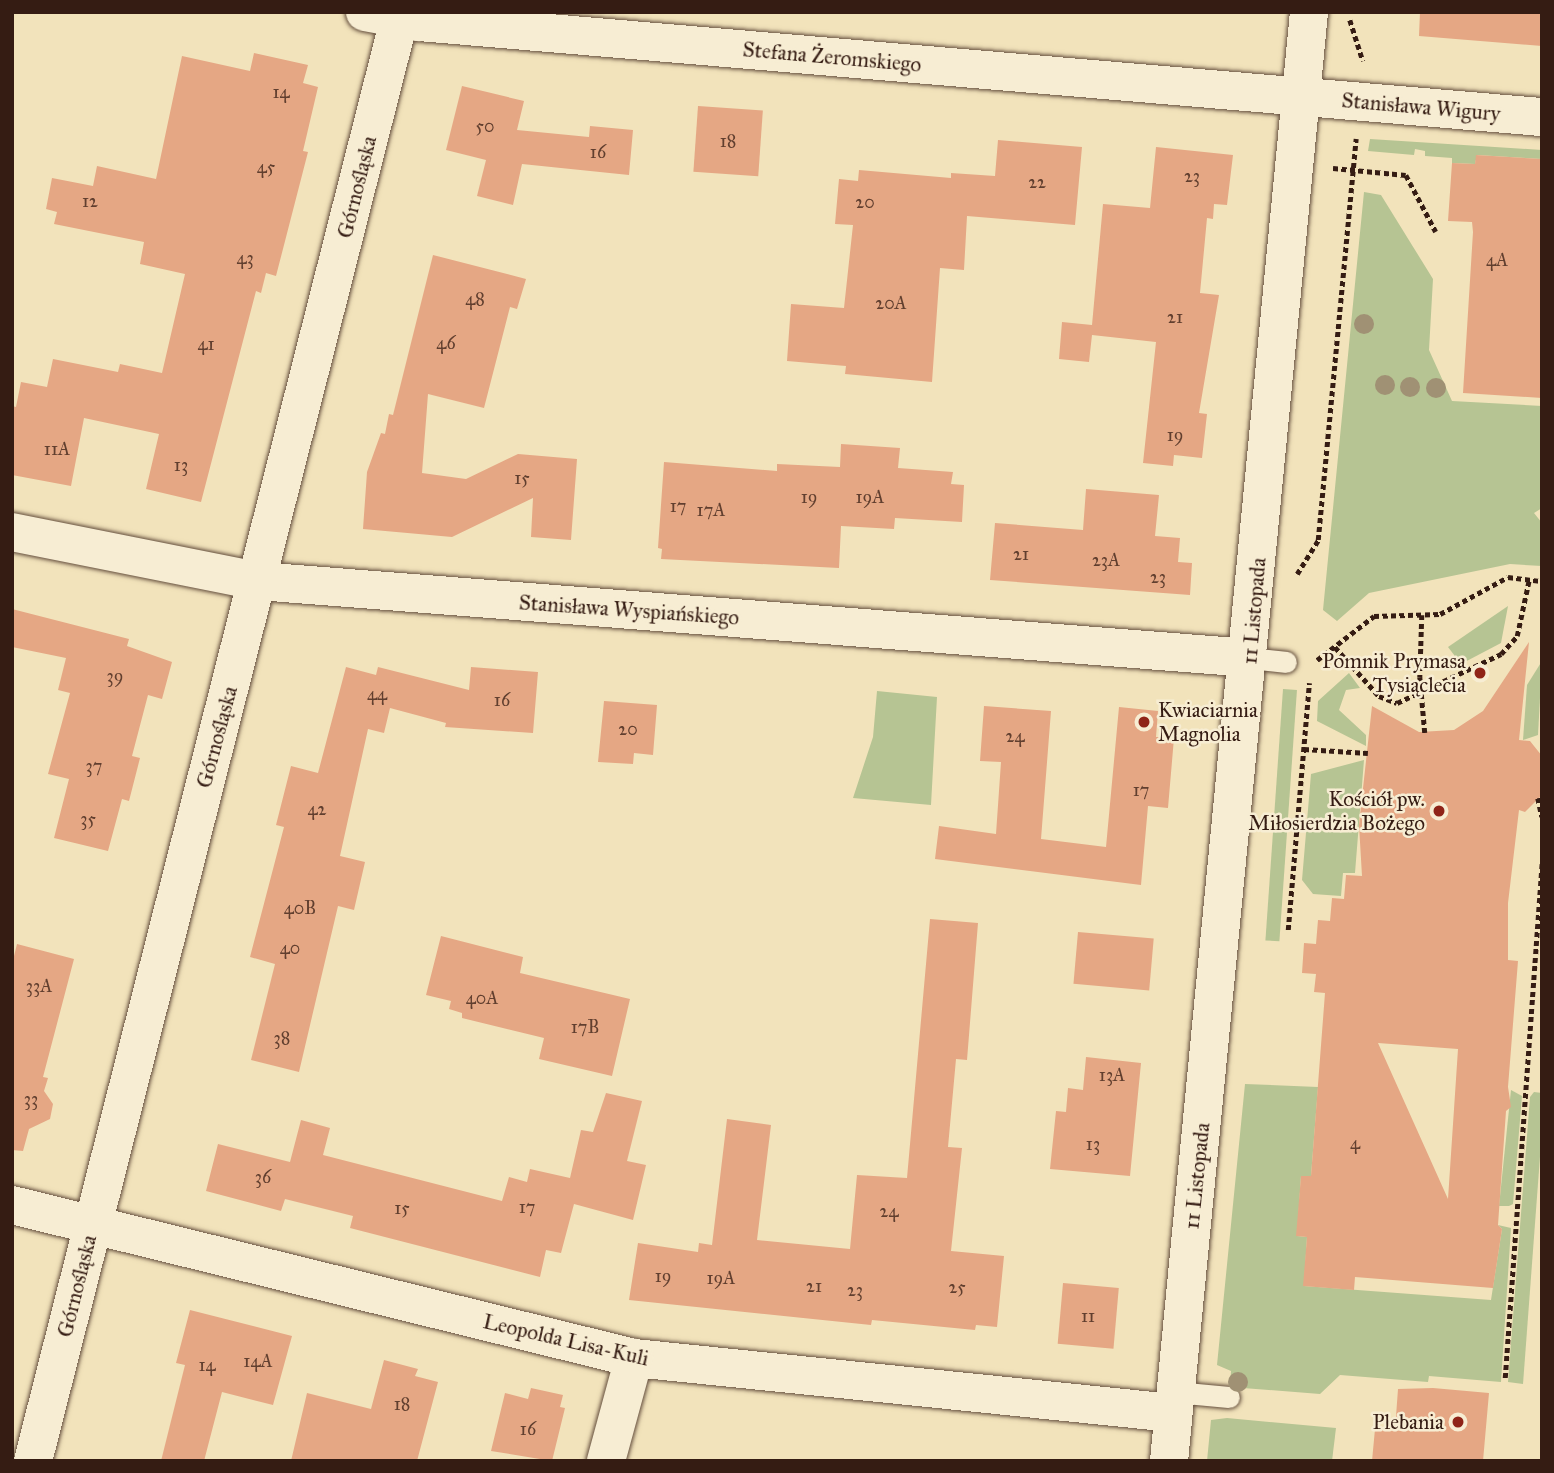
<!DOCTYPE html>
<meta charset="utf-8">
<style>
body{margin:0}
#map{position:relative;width:1554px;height:1473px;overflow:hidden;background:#f2e3bb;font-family:"IM FELL Great Primer",serif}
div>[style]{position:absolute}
.green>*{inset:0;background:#b6c493;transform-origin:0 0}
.building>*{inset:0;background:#e5a784;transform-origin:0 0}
.path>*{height:4.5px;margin-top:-2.25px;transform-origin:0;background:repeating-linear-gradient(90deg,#351c13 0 5px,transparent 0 8.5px)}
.roads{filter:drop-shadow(0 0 2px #644e3d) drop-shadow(0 0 2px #644e3d)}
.service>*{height:21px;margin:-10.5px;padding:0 10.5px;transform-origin:10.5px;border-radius:10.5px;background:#f7edd3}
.minor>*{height:38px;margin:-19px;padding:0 19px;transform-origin:19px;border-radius:19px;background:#f7edd3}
.tertiary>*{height:38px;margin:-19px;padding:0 19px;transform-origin:19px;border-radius:19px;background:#f7edd3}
.trees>*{width:20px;height:20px;margin:-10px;border-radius:50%;background:#a09174}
.dots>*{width:19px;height:19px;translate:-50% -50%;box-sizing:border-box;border:4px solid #f7edd3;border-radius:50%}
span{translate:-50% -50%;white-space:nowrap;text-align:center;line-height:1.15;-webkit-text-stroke:5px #f7edd3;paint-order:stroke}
.number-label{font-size:18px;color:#613f2f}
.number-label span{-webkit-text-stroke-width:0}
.street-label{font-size:21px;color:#351c13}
.poi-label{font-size:21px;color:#351c13}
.right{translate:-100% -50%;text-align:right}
.left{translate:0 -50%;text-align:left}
.frame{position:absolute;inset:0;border:14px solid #351c13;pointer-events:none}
</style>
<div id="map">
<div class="green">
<i style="clip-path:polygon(1370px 139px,1542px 150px,1542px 159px,1477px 155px,1475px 164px,1452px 163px,1452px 158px,1425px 156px,1425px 151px,1415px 149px,1414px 155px,1368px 151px)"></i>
<i style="clip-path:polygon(1364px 192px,1381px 195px,1433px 279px,1429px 350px,1452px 401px,1542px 406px,1542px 508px,1534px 513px,1542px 523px,1542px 566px,1510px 564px,1369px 593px,1337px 621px,1323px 610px)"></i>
<i style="clip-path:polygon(1508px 606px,1501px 643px,1461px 664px,1448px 647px)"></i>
<i style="clip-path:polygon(1542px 661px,1538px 735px,1523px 740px,1527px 685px)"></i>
<i style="clip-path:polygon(1349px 673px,1360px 688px,1346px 690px,1339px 710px,1366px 735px,1366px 746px,1317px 721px,1318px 701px)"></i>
<i style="left:1283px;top:689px;width:14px;height:252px;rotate:4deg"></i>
<i style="clip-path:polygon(877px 691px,937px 697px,931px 805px,853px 798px,873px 737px)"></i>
<i style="clip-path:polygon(1364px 760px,1355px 873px,1343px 873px,1341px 896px,1313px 894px,1302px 880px,1311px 774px)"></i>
<i style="clip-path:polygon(1245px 1084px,1318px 1087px,1311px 1176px,1301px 1176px,1297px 1236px,1307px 1237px,1304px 1286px,1491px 1300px,1502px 1229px,1498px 1225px,1511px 1228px,1501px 1382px,1429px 1376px,1428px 1382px,1340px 1375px,1320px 1394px,1230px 1387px,1231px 1371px,1217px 1365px)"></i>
<i style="clip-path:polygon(1511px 1090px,1522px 1096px,1513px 1204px,1509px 1206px,1499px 1206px)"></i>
<i style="clip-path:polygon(1534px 1092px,1542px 1093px,1542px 1130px,1523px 1384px,1508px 1382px,1530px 1097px)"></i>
<i style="clip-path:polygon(1227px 1418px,1336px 1428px,1332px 1461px,1207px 1461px,1211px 1420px)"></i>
</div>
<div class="building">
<i style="clip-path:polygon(1420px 12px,1542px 12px,1542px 46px,1419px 36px)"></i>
<i style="clip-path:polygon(254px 53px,308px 65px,303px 83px,318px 87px,303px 151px,308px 152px,276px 276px,266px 273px,261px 293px,256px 291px,201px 502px,146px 489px,159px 434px,84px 418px,71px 486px,12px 475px,12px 406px,16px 407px,21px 382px,47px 387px,53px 359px,118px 372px,120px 364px,162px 373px,185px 274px,140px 264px,144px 242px,54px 224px,57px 212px,46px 209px,52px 178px,93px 186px,97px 166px,156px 179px,182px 56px,250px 71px)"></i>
<i style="clip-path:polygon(462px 86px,524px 101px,517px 130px,589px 137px,590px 126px,633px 130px,629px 175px,522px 164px,513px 205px,477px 196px,486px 160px,446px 150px)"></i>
<i style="left:698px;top:106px;width:65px;height:66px;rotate:4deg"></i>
<i style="clip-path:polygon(998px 140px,1082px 147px,1075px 225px,967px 216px,964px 270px,940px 268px,932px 382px,845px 374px,846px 366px,787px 361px,791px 304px,844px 308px,853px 225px,835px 224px,839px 179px,858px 181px,859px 170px,951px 178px,951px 173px,995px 176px)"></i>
<i style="clip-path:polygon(1156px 147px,1233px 155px,1227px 205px,1214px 204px,1213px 219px,1207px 218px,1200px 293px,1219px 295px,1199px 413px,1207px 414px,1202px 458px,1174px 455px,1173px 466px,1143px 463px,1156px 342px,1092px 335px,1089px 362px,1059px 359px,1062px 322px,1092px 325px,1103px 204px,1150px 208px)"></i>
<i style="clip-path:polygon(1476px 155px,1542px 159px,1542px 398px,1463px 393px,1473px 232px,1472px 222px,1448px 221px,1452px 163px,1475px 164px)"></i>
<i style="clip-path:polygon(433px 255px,526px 279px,517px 309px,510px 307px,484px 408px,428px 394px,422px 473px,466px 479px,518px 454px,577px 459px,571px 540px,531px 537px,533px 498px,452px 537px,363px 529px,367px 472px,381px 433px,385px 434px,389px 414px,393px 415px)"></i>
<i style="clip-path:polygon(841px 444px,900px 448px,898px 468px,953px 472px,951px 484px,964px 485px,962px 522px,895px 518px,894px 529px,841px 526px,839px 568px,661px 559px,662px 549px,658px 548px,664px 462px,777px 471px,777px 464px,840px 467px)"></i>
<i style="clip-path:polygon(1086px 489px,1159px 495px,1155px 536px,1180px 538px,1178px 562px,1192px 563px,1190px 595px,990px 580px,995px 523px,1083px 530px)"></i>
<i style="clip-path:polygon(12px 609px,129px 639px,127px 646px,172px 662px,162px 699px,148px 695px,132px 756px,140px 758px,129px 801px,122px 799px,108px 851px,54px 838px,69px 779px,48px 774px,70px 693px,58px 690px,66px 658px,12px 647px)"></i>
<i style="clip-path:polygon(evenodd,1529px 642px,1519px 740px,1530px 741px,1542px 756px,1542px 795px,1525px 812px,1519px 810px,1508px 903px,1508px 960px,1518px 961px,1508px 1087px,1511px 1107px,1506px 1111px,1498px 1225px,1502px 1229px,1493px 1288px,1355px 1277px,1354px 1290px,1303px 1286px,1307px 1237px,1296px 1236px,1301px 1176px,1311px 1176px,1325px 993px,1314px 992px,1316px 974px,1302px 973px,1304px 943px,1316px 944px,1318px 920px,1330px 921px,1332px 898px,1344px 899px,1346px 875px,1362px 876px,1359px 825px,1372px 706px,1419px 732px,1454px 730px,1483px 711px,1529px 642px,1378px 1043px,1458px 1049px,1448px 1199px,1378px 1043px)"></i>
<i style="clip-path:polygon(346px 667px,376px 675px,378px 667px,469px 690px,471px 667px,538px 672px,533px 733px,445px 727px,446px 723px,390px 708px,384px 733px,368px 729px,340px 856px,365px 862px,354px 910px,338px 906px,299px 1072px,251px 1060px,275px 964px,250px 957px,284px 827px,276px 825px,291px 766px,318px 773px)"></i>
<i style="clip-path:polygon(604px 701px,657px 705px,653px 755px,634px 753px,633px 764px,598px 762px)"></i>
<i style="clip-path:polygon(984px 706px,1051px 711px,1041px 839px,1106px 847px,1119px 707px,1158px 711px,1156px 737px,1174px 738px,1168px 808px,1148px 806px,1141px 885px,935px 859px,939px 826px,996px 834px,1001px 762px,980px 761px)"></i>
<i style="clip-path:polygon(930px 919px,978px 923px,967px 1060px,956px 1059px,948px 1147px,962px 1148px,951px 1251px,1004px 1256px,997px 1327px,976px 1325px,975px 1330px,872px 1320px,871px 1325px,629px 1300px,638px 1243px,698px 1252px,699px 1243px,712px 1245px,727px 1119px,771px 1125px,757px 1240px,850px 1249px,857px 1175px,907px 1178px)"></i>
<i style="left:1078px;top:932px;width:76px;height:52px;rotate:5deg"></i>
<i style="clip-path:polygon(441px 936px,523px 957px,520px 973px,630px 999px,612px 1076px,539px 1059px,544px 1038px,462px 1018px,462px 1013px,449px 1009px,451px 1001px,426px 995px)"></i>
<i style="clip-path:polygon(17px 944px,74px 959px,43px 1077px,48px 1078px,44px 1091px,53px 1104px,50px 1119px,29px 1129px,23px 1151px,12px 1150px,12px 964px)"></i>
<i style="clip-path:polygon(1086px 1057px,1141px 1063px,1130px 1176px,1050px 1169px,1056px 1111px,1066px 1112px,1068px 1088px,1083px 1090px)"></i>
<i style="clip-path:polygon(606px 1093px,642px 1101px,627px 1161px,646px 1165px,633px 1220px,574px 1204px,561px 1253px,546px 1250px,540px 1277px,350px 1228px,353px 1216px,285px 1199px,281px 1211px,206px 1191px,218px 1144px,290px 1162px,301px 1120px,330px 1128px,323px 1155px,502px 1201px,509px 1177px,527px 1182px,530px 1169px,570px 1178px,581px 1130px,593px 1132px)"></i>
<i style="left:1063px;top:1283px;width:56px;height:61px;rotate:5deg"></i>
<i style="clip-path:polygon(190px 1310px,292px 1336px,273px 1405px,222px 1392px,204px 1461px,161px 1461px,185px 1365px,176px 1363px)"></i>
<i style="clip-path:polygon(384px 1360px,418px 1369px,415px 1376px,438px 1382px,417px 1461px,291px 1461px,307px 1393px,371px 1409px)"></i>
<i style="clip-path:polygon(531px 1388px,563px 1395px,560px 1407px,565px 1408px,552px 1461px,491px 1451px,505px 1393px,528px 1399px)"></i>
<i style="clip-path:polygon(1433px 1388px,1489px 1393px,1483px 1461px,1372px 1461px,1375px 1429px,1395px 1430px,1398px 1389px)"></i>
</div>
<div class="path">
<i style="left:1350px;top:20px;width:43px;rotate:72.4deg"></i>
<i style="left:1333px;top:168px;width:73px;rotate:5.5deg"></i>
<i style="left:1406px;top:175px;width:64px;rotate:62.2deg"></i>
<i style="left:1297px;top:574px;width:40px;rotate:-58deg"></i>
<i style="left:1318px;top:540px;width:403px;rotate:-84.6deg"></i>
<i style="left:1422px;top:615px;width:62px;rotate:91.8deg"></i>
<i style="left:1420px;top:677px;width:56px;rotate:84.9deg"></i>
<i style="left:1335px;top:647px;width:66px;rotate:48.1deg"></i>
<i style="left:1379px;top:696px;width:19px;rotate:21deg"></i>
<i style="left:1397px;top:703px;width:115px;rotate:-25.2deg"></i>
<i style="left:1501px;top:654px;width:24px;rotate:-48deg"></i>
<i style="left:1517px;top:636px;width:57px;rotate:-77.9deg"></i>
<i style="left:1317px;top:660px;width:72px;rotate:-37.7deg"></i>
<i style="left:1374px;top:616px;width:66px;rotate:-1.7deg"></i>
<i style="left:1440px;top:614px;width:77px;rotate:-28.6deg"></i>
<i style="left:1508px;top:577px;width:34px;rotate:7deg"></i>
<i style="left:1304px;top:749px;width:64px;rotate:3.6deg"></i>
<i style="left:1538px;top:798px;width:19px;rotate:78deg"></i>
<i style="left:1288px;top:930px;width:248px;rotate:-85.1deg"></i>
<i style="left:1505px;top:1378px;width:517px;rotate:-85.9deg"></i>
</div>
<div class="roads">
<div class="service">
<i style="left:1249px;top:658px;width:37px;rotate:6deg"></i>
<i style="left:1175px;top:1392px;width:54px;rotate:5.3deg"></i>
</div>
<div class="minor">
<i style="left:365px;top:12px;width:55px;rotate:10.5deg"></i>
<i style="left:419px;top:22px;width:1127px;rotate:4.84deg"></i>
<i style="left:12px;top:532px;width:251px;rotate:11.3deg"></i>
<i style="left:258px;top:581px;width:994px;rotate:4.44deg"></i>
<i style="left:12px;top:1205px;width:641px;rotate:13.82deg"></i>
<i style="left:634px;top:1358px;width:542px;rotate:5.83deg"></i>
<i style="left:33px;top:1461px;width:1495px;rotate:-75.75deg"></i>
<i style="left:606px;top:1461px;width:107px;rotate:-74.8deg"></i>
</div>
<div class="tertiary">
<i style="left:1169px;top:1461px;width:1456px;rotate:-84.48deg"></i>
</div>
</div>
<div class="trees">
<i style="left:1364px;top:324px"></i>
<i style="left:1385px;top:385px"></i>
<i style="left:1410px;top:387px"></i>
<i style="left:1436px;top:388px"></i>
<i style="left:1238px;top:1382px"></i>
</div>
<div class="dots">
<i style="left:1480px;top:673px;background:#8f2418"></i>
<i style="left:1144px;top:722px;background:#8f2418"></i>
<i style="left:1439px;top:811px;background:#8f2418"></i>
<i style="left:1458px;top:1422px;background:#8f2418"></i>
</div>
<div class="number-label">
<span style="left:281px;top:92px">14</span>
<span style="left:485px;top:126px">50</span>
<span style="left:728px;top:141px">18</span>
<span style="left:598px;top:152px">16</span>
<span style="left:266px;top:167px">45</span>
<span style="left:1192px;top:176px">23</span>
<span style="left:1037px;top:182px">22</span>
<span style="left:90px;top:201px">12</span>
<span style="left:865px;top:202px">20</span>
<span style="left:245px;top:258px">43</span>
<span style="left:1497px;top:260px">4A</span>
<span style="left:475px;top:299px">48</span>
<span style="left:891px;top:303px">20A</span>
<span style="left:1175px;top:317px">21</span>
<span style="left:446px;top:343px">46</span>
<span style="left:206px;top:344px">41</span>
<span style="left:1175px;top:435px">19</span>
<span style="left:57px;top:449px">11A</span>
<span style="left:181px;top:465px">13</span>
<span style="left:522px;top:478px">15</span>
<span style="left:809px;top:497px">19</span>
<span style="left:870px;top:497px">19A</span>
<span style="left:678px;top:506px">17</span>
<span style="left:711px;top:510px">17A</span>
<span style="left:1021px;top:554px">21</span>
<span style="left:1106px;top:560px">23A</span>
<span style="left:1158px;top:577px">23</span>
<span style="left:115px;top:676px">39</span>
<span style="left:377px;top:694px">44</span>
<span style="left:502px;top:700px">16</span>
<span style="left:628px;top:729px">20</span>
<span style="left:1015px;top:736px">24</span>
<span style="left:94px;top:766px">37</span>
<span style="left:1141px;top:790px">17</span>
<span style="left:317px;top:809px">42</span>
<span style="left:88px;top:819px">35</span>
<span style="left:300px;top:908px">40B</span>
<span style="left:290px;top:948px">40</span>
<span style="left:39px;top:986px">33A</span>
<span style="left:482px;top:998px">40A</span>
<span style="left:585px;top:1027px">17B</span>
<span style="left:282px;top:1038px">38</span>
<span style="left:1112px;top:1075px">13A</span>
<span style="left:31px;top:1099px">33</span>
<span style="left:1355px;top:1143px">4</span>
<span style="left:1093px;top:1144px">13</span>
<span style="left:263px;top:1177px">36</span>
<span style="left:527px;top:1207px">17</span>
<span style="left:402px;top:1208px">15</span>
<span style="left:889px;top:1211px">24</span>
<span style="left:663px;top:1276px">19</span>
<span style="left:721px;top:1278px">19A</span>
<span style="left:814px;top:1286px">21</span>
<span style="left:957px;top:1287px">25</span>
<span style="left:855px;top:1290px">23</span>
<span style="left:1088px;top:1316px">11</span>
<span style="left:258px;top:1361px">14A</span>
<span style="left:207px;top:1365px">14</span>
<span style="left:402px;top:1404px">18</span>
<span style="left:528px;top:1429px">16</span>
</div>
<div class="street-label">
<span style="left:832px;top:57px;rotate:5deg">Stefana Żeromskiego</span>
<span style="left:1421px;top:107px;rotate:5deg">Stanisława Wigury</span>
<span style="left:357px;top:187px;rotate:-76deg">Górnośląska</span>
<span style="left:629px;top:610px;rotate:4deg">Stanisława Wyspiańskiego</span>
<span style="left:1254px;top:611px;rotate:-85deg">11 Listopada</span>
<span style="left:217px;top:737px;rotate:-75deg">Górnośląska</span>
<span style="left:1197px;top:1176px;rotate:-84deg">11 Listopada</span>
<span style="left:77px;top:1286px;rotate:-76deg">Górnośląska</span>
<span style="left:566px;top:1340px;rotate:13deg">Leopolda Lisa-Kuli</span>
</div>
<div class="poi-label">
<span class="right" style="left:1466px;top:673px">Pomnik Prymasa<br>Tysiąclecia</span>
<span class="left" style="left:1158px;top:722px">Kwiaciarnia<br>Magnolia</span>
<span class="right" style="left:1425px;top:811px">Kościół pw.<br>Miłosierdzia Bożego</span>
<span class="right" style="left:1444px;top:1422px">Plebania</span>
</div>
<div class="frame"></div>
</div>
